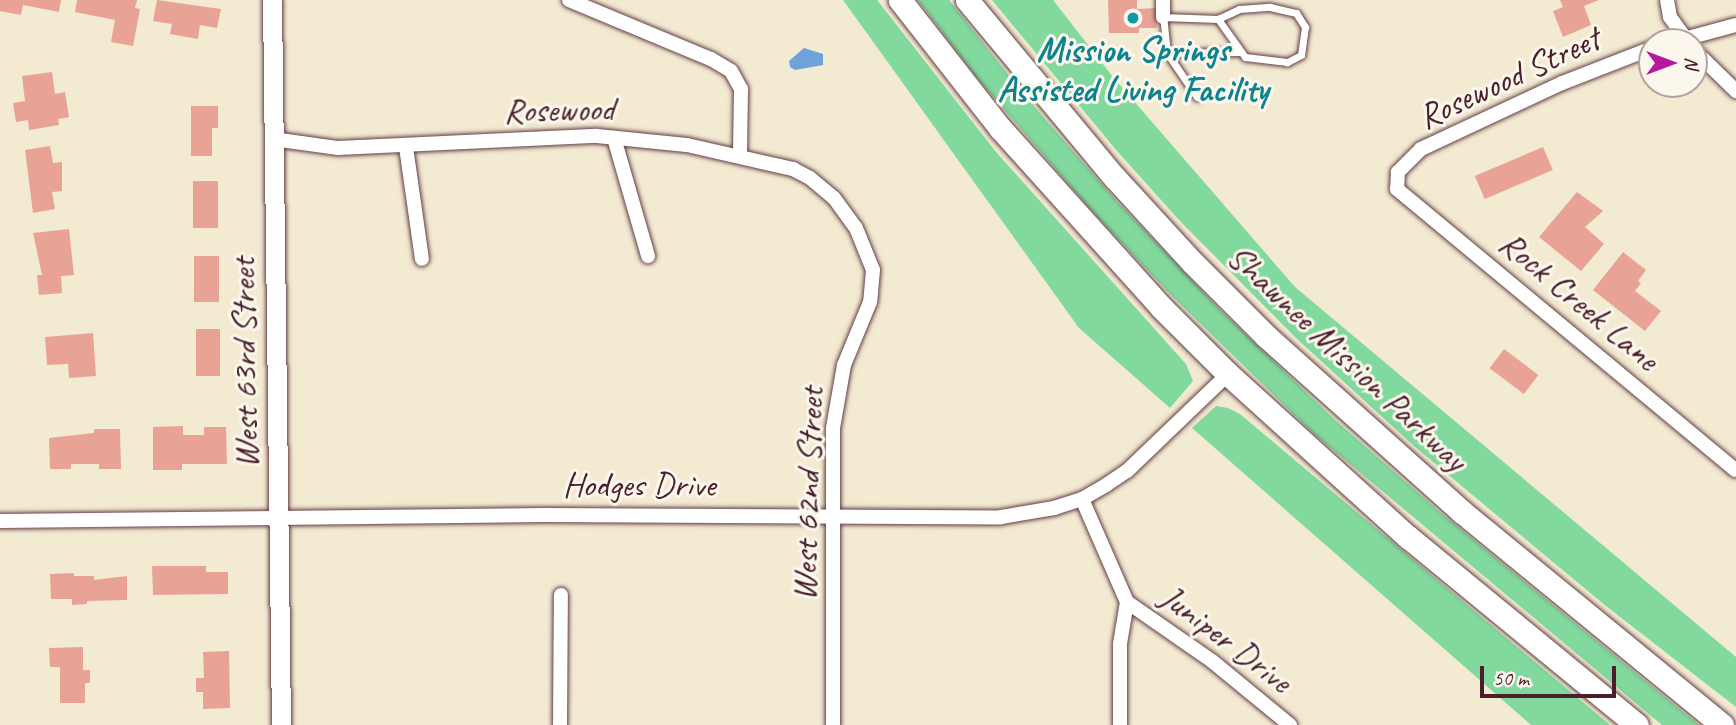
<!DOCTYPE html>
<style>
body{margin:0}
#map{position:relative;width:1736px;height:725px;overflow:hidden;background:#f3ead2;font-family:Caveat,sans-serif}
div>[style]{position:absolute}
.green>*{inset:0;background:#81d99e}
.water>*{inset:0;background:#70a1da}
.building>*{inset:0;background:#e9a396;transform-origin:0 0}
.roads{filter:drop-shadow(0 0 2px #633d44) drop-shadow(0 0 2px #633d44)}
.service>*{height:7px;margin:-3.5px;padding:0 3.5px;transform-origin:3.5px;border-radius:3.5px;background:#fff}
.minor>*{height:14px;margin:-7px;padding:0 7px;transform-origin:7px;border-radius:7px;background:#fff}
.secondary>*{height:19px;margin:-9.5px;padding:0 9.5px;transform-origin:9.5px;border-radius:9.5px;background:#fff}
.trunk>*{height:23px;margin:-11.5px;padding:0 11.5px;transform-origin:11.5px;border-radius:11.5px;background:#fff}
.dots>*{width:19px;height:19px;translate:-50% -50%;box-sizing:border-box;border:4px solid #fbf7ec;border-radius:50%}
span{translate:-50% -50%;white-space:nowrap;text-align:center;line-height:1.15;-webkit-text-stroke:6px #fbf7ec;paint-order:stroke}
.culture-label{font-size:35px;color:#0d838f;font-weight:700}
.street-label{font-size:35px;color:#4a1f2b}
.north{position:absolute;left:1638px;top:28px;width:70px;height:70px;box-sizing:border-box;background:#fbf7ec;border:2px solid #b4a19f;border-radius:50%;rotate:90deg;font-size:19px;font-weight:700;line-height:28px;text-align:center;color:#4a1f2b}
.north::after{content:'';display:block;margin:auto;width:24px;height:32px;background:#b5179e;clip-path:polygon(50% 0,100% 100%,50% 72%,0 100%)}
.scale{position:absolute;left:1480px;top:666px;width:136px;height:32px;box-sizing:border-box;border:4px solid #4a1f2b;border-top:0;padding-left:9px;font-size:21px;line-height:24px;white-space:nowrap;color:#4a1f2b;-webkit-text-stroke:5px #fbf7ec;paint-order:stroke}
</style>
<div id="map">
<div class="green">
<i style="clip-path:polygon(843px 0,877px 0,996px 152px,1186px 364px,1193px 381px,1170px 408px,1079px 328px)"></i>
<i style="clip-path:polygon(918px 0,949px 0,1026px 97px,1112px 196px,1219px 309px,1334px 419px,1441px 513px,1699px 725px,1662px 725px,1314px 434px,1169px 293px,1091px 210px,977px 78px)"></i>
<i style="clip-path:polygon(992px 0,1053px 0,1113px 77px,1295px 287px,1736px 657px,1736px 707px,1606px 606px,1494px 513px,1414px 446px,1296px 338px,1180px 221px,1117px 151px)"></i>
<i style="clip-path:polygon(1216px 406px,1228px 408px,1240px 414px,1610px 725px,1531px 725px,1192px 428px)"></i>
</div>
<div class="water">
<i style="clip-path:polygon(804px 48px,823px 54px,823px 65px,795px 70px,790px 67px,789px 61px)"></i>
</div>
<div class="building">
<i style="clip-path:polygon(0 0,61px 0,59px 12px,23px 5px,21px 15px,0 11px)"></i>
<i style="clip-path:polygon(77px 0,137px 0,135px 8px,140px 9px,133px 46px,111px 42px,115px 20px,75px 12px)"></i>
<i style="clip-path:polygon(157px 0,221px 9px,217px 28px,200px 25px,198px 39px,170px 34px,172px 24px,153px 21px)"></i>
<i style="clip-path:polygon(1108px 0,1137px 0,1137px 9px,1156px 8px,1157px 28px,1139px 28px,1139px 33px,1109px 33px)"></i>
<i style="clip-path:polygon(1560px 0,1599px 0,1584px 6px,1591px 25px,1563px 37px,1553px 11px,1563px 7px)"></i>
<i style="clip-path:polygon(52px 72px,55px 94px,65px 92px,69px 117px,58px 119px,59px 125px,29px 130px,28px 120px,16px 122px,13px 103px,25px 101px,22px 76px)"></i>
<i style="clip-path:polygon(191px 106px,218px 106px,218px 128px,212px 128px,212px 156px,191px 156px)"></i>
<i style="clip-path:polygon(50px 146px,53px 163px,62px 162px,62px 191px,52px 192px,55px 209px,33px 213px,25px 150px)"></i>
<i style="left:1543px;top:147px;width:25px;height:74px;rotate:67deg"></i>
<i style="left:193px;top:181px;width:25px;height:47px"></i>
<i style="clip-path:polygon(1577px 192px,1603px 211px,1585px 227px,1604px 244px,1581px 271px,1539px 237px)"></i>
<i style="clip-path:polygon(69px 229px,74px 275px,61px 276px,62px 293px,39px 295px,37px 275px,42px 275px,33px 233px)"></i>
<i style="clip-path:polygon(1623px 252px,1646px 270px,1638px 281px,1641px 283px,1635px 291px,1661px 311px,1645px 331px,1593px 290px)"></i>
<i style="left:194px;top:256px;width:25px;height:46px"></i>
<i style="left:196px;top:329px;width:24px;height:47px"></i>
<i style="clip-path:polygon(93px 333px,96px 376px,69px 378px,68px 364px,47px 365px,45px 337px)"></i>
<i style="left:1504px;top:349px;width:43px;height:24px;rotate:37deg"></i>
<i style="clip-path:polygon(183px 426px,183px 435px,204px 435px,204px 427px,226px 427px,227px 464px,182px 464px,182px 470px,153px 470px,153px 427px)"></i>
<i style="clip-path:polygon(94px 429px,120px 429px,121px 469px,99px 469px,99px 464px,71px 464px,71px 469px,50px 469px,49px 438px,94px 433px)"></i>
<i style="clip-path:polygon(152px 566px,206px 566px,206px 572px,228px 572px,228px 594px,153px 595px)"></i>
<i style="clip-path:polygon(74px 573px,74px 576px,94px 576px,94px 580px,127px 576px,127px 600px,87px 601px,87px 604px,72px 605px,72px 599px,51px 599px,50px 574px)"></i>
<i style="clip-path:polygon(83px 647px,83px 670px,90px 670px,90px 683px,85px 683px,85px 703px,60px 703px,60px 667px,50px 667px,49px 648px)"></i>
<i style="clip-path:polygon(229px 651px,230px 708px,203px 709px,203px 692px,196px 692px,196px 678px,204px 678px,203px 652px)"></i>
</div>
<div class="roads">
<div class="service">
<i style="left:1167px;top:53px;width:73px;rotate:-0.8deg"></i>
<i style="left:1197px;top:97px;width:53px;rotate:-124.3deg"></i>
<i style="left:1167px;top:53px;width:36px;rotate:-96deg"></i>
<i style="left:1163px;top:17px;width:55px;rotate:2.1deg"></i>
<i style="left:1218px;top:19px;width:23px;rotate:-25deg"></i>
<i style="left:1239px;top:9px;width:31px;rotate:-4deg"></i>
<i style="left:1270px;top:7px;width:27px;rotate:13deg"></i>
<i style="left:1296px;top:13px;width:17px;rotate:57deg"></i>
<i style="left:1305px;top:27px;width:28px;rotate:98deg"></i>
<i style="left:1301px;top:55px;width:16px;rotate:153deg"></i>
<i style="left:1287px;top:62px;width:42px;rotate:-173.2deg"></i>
<i style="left:1245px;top:57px;width:47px;rotate:-125.4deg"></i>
</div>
<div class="minor">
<i style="left:569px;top:0;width:154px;rotate:22.6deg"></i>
<i style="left:711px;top:59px;width:23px;rotate:31deg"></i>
<i style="left:731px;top:71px;width:21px;rotate:61deg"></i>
<i style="left:741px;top:89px;width:66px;rotate:90.9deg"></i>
<i style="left:1163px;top:0;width:17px;rotate:90deg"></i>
<i style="left:1667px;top:0;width:17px;rotate:80deg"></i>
<i style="left:1670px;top:17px;width:31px;rotate:54deg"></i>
<i style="left:1673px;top:42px;width:65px;rotate:-15.1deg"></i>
<i style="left:1652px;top:48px;width:97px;rotate:158.7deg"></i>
<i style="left:1562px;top:83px;width:156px;rotate:154.9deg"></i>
<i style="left:1421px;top:149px;width:33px;rotate:135deg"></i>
<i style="left:1398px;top:172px;width:17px;rotate:93deg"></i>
<i style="left:1397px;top:189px;width:440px;rotate:39.7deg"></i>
<i style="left:1694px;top:50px;width:59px;rotate:44.3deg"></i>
<i style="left:614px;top:138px;width:123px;rotate:73.9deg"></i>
<i style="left:273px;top:139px;width:66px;rotate:7.9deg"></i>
<i style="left:338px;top:148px;width:259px;rotate:-2.7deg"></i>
<i style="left:597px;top:136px;width:90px;rotate:5.7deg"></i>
<i style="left:687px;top:145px;width:109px;rotate:12.8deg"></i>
<i style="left:793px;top:169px;width:19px;rotate:28deg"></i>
<i style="left:810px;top:178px;width:31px;rotate:40deg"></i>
<i style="left:834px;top:198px;width:37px;rotate:54deg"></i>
<i style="left:856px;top:228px;width:45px;rotate:68deg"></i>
<i style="left:873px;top:270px;width:32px;rotate:95deg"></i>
<i style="left:870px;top:302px;width:68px;rotate:112.4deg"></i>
<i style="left:844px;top:365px;width:64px;rotate:99.9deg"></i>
<i style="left:833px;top:428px;width:297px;rotate:90deg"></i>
<i style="left:406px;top:147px;width:113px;rotate:81.9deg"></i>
<i style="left:1082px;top:499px;width:112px;rotate:66.4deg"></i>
<i style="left:1127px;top:602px;width:43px;rotate:99.5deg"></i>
<i style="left:1120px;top:644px;width:81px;rotate:90deg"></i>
<i style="left:0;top:521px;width:543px;rotate:-0.63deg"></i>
<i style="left:543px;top:515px;width:458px;rotate:0.3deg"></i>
<i style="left:1001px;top:517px;width:54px;rotate:-9.6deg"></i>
<i style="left:1054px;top:508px;width:29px;rotate:-18deg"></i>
<i style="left:1082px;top:499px;width:28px;rotate:-30deg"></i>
<i style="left:1106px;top:485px;width:25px;rotate:-34deg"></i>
<i style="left:1127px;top:471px;width:140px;rotate:-43.8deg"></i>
<i style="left:1127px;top:602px;width:103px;rotate:34.8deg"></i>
<i style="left:1212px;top:661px;width:101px;rotate:39.4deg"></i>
<i style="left:560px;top:725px;width:130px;rotate:-89.6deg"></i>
</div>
<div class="secondary">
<i style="left:272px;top:0;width:725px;rotate:89.29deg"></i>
</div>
<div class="trunk">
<i style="left:900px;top:0;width:162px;rotate:52deg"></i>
<i style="left:1000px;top:128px;width:241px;rotate:48deg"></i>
<i style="left:1161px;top:307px;width:95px;rotate:45deg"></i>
<i style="left:1228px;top:374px;width:243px;rotate:42.2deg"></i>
<i style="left:1408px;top:537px;width:296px;rotate:39.4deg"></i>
<i style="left:967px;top:0;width:231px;rotate:50.3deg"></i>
<i style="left:1115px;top:178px;width:114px;rotate:47.5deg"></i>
<i style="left:1192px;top:262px;width:105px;rotate:45deg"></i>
<i style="left:1266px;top:336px;width:263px;rotate:41.9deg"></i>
<i style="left:1462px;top:512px;width:336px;rotate:39.3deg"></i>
</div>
</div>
<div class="dots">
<i style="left:1133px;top:18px;background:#0f9aa8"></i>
</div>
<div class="culture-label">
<span style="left:1133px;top:70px">Mission Springs<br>Assisted Living Facility</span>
</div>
<div class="street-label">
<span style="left:1509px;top:78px;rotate:-25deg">Rosewood Street</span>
<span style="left:559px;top:110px;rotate:-1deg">Rosewood</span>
<span style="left:1579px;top:301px;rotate:40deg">Rock Creek Lane</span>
<span style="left:1347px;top:358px;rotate:43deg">Shawnee Mission Parkway</span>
<span style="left:245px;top:363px;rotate:-91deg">West 63rd Street</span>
<span style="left:639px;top:485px">Hodges Drive</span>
<span style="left:808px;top:494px;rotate:-88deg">West 62nd Street</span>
<span style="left:1226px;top:639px;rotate:37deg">Juniper Drive</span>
</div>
<div class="north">N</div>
<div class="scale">50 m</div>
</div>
